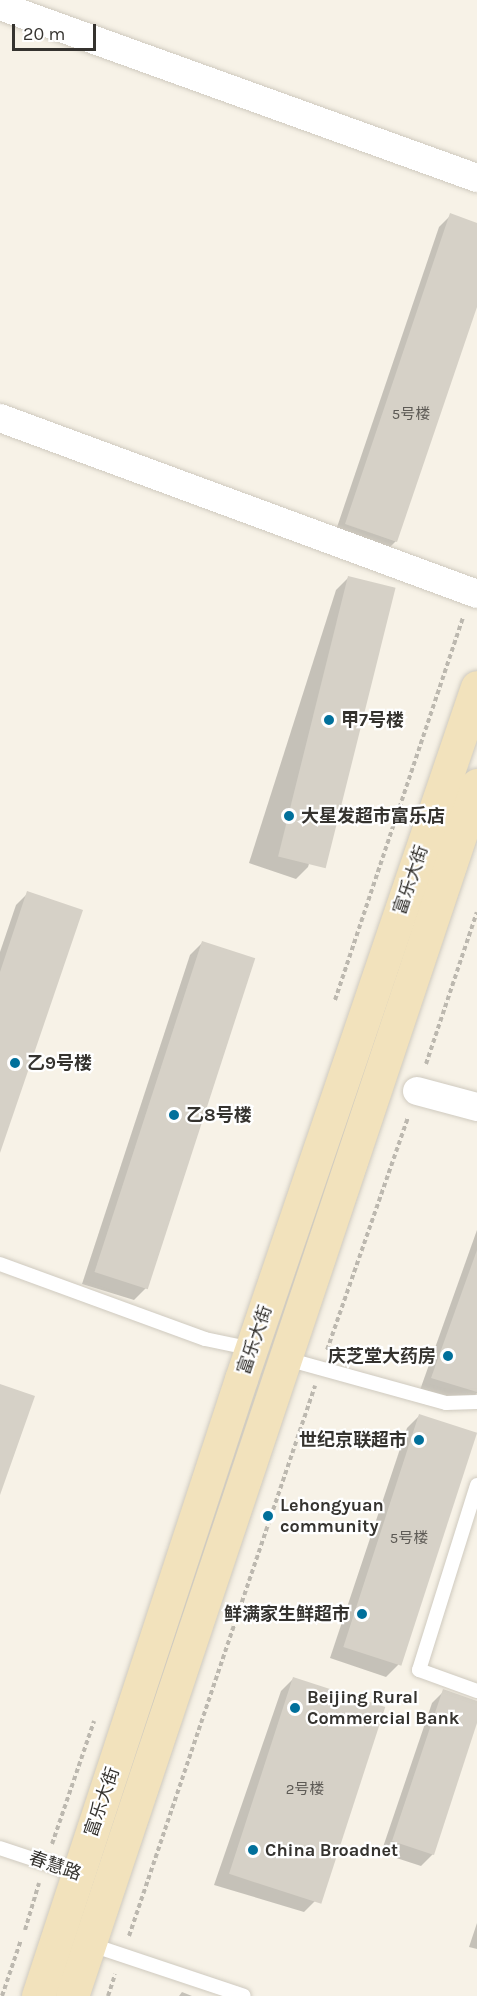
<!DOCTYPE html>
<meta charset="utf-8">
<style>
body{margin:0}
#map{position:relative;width:477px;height:1996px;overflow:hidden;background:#f7f2e7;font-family:Karla,"Noto Sans SC",sans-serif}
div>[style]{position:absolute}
.shadow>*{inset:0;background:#0003}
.building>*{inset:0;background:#d6d1c7;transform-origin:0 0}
.path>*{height:4px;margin-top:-2px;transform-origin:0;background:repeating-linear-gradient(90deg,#bcb8af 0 4.5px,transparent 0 7.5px)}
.roads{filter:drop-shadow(0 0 2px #cfcabf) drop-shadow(0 0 2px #cfcabf)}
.lane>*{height:14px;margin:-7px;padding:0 7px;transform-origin:7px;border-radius:7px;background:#fff}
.street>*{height:28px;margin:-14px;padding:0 14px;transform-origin:14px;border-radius:14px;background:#fff}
.secondary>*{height:33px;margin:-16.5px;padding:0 16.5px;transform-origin:16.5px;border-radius:16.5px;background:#f2e2bc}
.dots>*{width:16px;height:16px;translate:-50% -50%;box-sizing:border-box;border:3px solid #fff;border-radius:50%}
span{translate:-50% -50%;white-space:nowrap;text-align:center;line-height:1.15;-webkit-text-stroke:4.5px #fff;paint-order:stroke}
.number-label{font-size:15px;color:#5d5a55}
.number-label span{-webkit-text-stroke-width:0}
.poi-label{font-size:18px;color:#35332f;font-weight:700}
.left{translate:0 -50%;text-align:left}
.right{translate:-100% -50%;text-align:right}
.street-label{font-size:18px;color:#35332f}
.scale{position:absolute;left:12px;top:24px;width:84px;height:27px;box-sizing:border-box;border:3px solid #35332f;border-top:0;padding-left:8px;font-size:18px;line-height:21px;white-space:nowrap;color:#35332f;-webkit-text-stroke:4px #fff;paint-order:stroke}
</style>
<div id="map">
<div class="shadow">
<i style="clip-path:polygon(451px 215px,477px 224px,477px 302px,396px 541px,384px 553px,334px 536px,439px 227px)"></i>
<i style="clip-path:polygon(348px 578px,394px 589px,308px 867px,296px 879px,249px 863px,336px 590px)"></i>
<i style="clip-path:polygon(28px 893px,0 1149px,0 952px,16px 905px)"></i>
<i style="clip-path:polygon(202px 943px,146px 1288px,134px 1300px,82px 1284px,190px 955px)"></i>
<i style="clip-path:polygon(477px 1230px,477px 1393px,466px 1404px,420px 1390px)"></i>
<i style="clip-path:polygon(419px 1416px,398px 1665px,386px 1677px,330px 1658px,407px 1428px)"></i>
<i style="clip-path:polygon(293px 1679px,316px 1900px,304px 1912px,214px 1885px,281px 1691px)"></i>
<i style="clip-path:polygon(444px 1691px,477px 1702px,477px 1719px,433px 1854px,421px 1866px,381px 1853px,432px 1703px)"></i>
<i style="clip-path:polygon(477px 1923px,477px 1949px,469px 1947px)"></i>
<i style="clip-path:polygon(182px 1992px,192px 1996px,179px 1996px)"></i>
</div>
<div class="building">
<i style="clip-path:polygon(450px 213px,477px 223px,477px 307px,397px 542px,345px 524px)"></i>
<i style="left:348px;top:576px;width:49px;height:289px;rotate:14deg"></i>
<i style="clip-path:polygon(27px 891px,83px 910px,0 1153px,0 972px)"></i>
<i style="left:202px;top:941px;width:56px;height:348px;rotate:18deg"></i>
<i style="clip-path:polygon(477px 1250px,477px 1392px,431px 1378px)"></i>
<i style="clip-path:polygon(0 1384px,35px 1396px,0 1495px)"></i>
<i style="left:419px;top:1414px;width:61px;height:245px;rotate:18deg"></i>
<i style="left:293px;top:1677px;width:97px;height:207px;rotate:18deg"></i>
<i style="clip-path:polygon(443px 1689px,477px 1701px,477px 1723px,434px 1855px,392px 1841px)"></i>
</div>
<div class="path">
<i style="left:335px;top:1000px;width:404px;rotate:-71.5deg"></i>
<i style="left:426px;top:1064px;width:160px;rotate:-71.5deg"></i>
<i style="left:327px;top:1350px;width:247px;rotate:-70.8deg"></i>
<i style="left:52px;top:1844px;width:130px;rotate:-71.1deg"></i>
<i style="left:25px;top:1930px;width:49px;rotate:-73.4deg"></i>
<i style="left:129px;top:1936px;width:581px;rotate:-71.32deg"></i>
<i style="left:2px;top:1996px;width:59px;rotate:-71.3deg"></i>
<i style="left:108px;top:1996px;width:23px;rotate:-72deg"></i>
</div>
<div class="roads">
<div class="lane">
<i style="left:0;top:1264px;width:218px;rotate:20.1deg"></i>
<i style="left:205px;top:1339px;width:49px;rotate:11.8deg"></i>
<i style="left:283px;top:1358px;width:169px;rotate:15.4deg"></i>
<i style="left:446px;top:1403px;width:31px;rotate:-2deg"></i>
<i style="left:477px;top:1485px;width:194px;rotate:107.4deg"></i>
<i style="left:419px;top:1670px;width:62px;rotate:19.9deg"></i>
<i style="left:0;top:1848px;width:82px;rotate:18.4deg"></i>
<i style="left:89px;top:1944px;width:163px;rotate:18.5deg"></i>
</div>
<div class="street">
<i style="left:0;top:6px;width:507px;rotate:19.83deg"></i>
<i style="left:0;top:418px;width:508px;rotate:20.25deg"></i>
<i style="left:417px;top:1091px;width:62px;rotate:14.9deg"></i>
</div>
<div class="secondary">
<i style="left:38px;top:1996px;width:650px;rotate:-71.79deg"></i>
<i style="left:241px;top:1379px;width:731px;rotate:-71.17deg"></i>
<i style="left:72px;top:1996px;width:1277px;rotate:-71.51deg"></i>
</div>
</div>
<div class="dots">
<i style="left:329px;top:720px;background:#01709b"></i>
<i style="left:289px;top:816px;background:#01709b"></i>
<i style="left:15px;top:1063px;background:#01709b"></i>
<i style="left:174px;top:1115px;background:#01709b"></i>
<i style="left:448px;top:1356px;background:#01709b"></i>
<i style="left:419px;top:1440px;background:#01709b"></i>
<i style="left:268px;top:1516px;background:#01709b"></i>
<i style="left:362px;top:1614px;background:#01709b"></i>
<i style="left:295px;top:1708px;background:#01709b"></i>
<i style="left:253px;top:1850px;background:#01709b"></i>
</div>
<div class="number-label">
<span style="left:411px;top:415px">5号楼</span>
<span style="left:409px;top:1539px">5号楼</span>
<span style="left:305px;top:1790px">2号楼</span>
</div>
<div class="poi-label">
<span class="left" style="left:341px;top:720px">甲7号楼</span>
<span class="left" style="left:301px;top:816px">大星发超市富乐店</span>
<span class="left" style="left:27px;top:1063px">乙9号楼</span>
<span class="left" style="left:186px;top:1115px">乙8号楼</span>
<span class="right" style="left:436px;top:1356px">庆芝堂大药房</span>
<span class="right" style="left:407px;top:1440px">世纪京联超市</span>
<span class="left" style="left:280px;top:1516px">Lehongyuan<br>community</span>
<span class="right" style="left:350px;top:1614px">鲜满家生鲜超市</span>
<span class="left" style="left:307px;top:1708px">Beijing Rural<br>Commercial Bank</span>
<span class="left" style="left:265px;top:1850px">China Broadnet</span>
</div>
<div class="street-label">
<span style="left:411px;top:880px;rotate:-71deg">富乐大街</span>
<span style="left:255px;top:1340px;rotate:-71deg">富乐大街</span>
<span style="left:102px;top:1802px;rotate:-71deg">富乐大街</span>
<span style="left:55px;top:1866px;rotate:19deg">春慧路</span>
</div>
<div class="scale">20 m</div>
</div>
